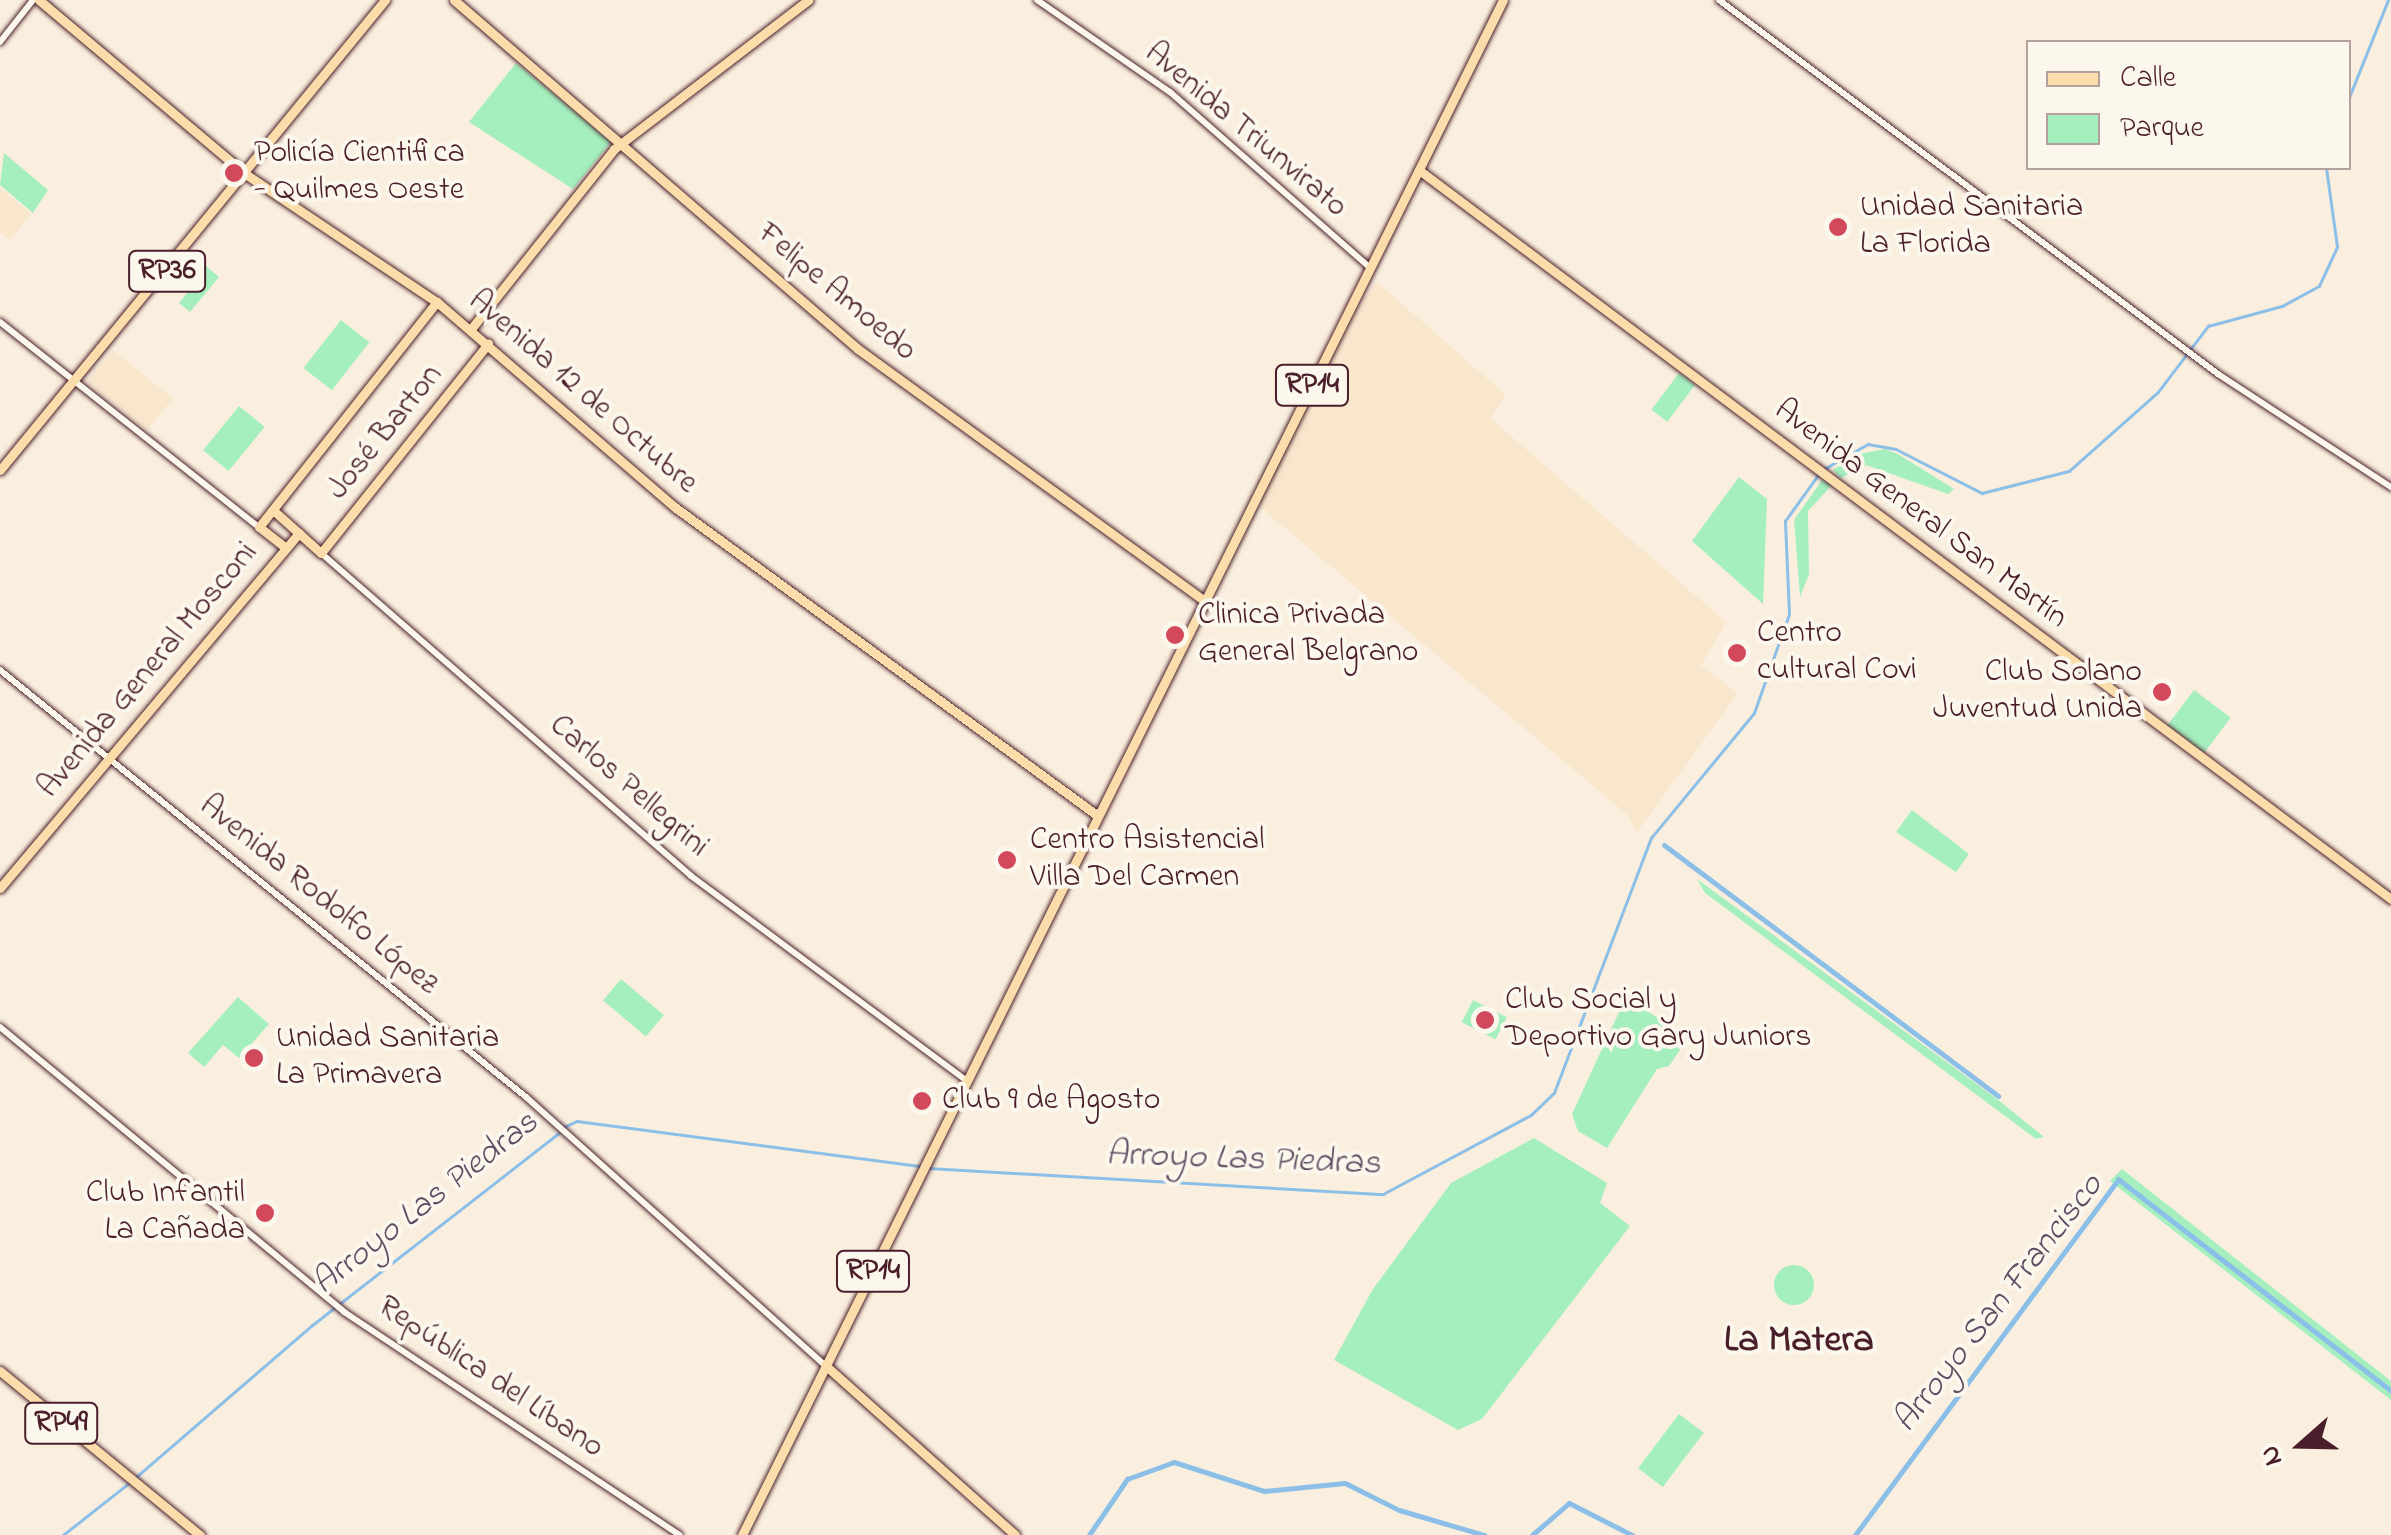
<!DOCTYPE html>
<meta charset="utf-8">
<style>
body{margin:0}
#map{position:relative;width:2391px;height:1535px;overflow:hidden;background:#faefde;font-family:"Indie Flower",sans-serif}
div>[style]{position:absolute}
.built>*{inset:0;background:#f8e6cd;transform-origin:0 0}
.green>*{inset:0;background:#a5efbe;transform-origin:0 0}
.round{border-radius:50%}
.stream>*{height:2.5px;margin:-1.25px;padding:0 1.25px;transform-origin:1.25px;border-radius:1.25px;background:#8cbfe8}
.canal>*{height:5px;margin:-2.5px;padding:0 2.5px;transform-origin:2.5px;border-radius:2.5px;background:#8cbfe8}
.roads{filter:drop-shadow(0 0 2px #4a1f2b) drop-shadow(0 0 2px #4a1f2b)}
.minor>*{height:6px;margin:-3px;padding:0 3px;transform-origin:3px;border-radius:3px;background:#fbf7ec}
.major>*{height:9px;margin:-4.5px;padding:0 4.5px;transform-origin:4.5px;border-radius:4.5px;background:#faddab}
.dots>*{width:28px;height:28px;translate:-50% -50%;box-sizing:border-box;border:5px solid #fbf7ec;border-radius:50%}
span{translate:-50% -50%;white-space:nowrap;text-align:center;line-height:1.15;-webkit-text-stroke:8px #fbf7ec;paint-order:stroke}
.shield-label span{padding:2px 8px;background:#fbf7ec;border:2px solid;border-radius:8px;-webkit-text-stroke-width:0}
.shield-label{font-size:30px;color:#4a1f2b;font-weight:700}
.street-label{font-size:32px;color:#4a1f2b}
.poi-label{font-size:32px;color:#4a1f2b}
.left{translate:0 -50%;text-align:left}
.right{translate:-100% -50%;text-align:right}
.water-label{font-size:35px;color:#5e4f64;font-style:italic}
.quarter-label{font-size:38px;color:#4a1f2b;font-weight:700}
.legend{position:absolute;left:2026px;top:40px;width:325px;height:130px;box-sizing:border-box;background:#fbf7ec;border:2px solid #b4a19f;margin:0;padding:12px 18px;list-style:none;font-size:30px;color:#4a1f2b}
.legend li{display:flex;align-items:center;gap:20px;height:50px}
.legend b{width:50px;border:2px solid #b4a19f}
.north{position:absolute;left:2251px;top:1395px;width:100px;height:100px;-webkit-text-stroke:8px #fbf7ec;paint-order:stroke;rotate:250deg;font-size:28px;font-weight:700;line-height:40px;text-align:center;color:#4a1f2b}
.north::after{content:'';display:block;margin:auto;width:35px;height:45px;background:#4a1f2b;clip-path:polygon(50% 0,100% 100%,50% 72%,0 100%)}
</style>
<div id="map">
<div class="built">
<i style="clip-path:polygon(0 188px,31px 214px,10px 240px,0 232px)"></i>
<i style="clip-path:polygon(1377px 282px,1506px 395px,1490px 418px,1726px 622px,1701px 666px,1738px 693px,1637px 832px,1628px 815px,1254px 502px,1339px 331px)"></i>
<i style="left:113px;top:350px;width:77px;height:41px;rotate:39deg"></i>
</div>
<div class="green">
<i style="clip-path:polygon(516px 63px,611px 142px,573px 189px,469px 122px)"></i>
<i style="clip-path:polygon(4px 153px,48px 190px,33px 213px,0 185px)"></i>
<i style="clip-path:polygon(193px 255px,219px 277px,190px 312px,179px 303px,195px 283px,180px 271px)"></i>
<i style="left:341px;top:320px;width:36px;height:61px;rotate:38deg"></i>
<i style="left:1679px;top:373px;width:20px;height:46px;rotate:37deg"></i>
<i style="left:239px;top:406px;width:33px;height:57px;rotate:39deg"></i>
<i style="clip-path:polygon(1885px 449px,1898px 454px,1954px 489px,1948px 494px,1866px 465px,1841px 478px,1833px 470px,1855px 455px)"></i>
<i style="clip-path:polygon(1739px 477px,1767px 499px,1763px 604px,1692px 541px)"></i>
<i style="clip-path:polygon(1822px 480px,1832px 485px,1808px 511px,1809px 574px,1800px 597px,1794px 520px)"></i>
<i style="left:2194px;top:690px;width:46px;height:44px;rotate:37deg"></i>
<i style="clip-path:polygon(1912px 810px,1969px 854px,1956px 872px,1896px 832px)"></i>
<i style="clip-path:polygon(1697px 879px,1997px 1099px,2044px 1137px,2036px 1139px,1705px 893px)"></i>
<i style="left:621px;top:979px;width:56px;height:28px;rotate:40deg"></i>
<i style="clip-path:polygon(238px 997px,269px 1024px,239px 1058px,223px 1045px,204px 1067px,188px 1053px)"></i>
<i style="clip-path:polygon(1626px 997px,1688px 1038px,1669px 1066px,1657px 1069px,1607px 1148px,1578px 1131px,1572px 1114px)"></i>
<i style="left:1473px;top:1000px;width:38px;height:25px;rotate:27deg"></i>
<i style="clip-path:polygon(1534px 1138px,1607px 1183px,1600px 1203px,1630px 1226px,1482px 1419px,1458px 1430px,1334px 1360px,1373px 1289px,1451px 1183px)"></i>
<i style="clip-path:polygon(2122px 1169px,2391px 1381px,2391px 1400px,2110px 1181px)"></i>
<i class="round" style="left:1774px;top:1265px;width:40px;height:40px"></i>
<i style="left:1679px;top:1414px;width:31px;height:68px;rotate:37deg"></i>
</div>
<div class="stream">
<i style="left:2348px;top:100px;width:108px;rotate:-68.2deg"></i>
<i style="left:1824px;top:469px;width:51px;rotate:-29.6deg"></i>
<i style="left:1868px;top:444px;width:28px;rotate:10deg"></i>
<i style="left:1896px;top:449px;width:97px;rotate:27.1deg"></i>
<i style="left:1982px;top:493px;width:90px;rotate:-14.2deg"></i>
<i style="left:2069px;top:471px;width:119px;rotate:-41.6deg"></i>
<i style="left:2158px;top:392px;width:83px;rotate:-52.9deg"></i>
<i style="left:2208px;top:326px;width:77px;rotate:-15.1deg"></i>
<i style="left:2282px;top:306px;width:42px;rotate:-28.4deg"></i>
<i style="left:2319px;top:286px;width:43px;rotate:-65.2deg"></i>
<i style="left:2337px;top:247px;width:80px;rotate:-97.9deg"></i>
<i style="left:564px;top:1127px;width:14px;rotate:-25deg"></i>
<i style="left:577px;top:1121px;width:347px;rotate:7.5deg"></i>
<i style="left:928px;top:1168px;width:456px;rotate:3.3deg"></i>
<i style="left:1383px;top:1194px;width:168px;rotate:-28.1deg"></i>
<i style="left:1531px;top:1115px;width:32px;rotate:-44deg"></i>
<i style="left:1554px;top:1093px;width:273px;rotate:-69.2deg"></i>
<i style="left:1651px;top:838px;width:162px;rotate:-50.5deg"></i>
<i style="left:1754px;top:713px;width:105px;rotate:-70.5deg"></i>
<i style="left:1789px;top:614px;width:93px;rotate:-92.5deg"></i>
<i style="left:1785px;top:521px;width:57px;rotate:-54.3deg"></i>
<i style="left:135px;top:1478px;width:233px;rotate:-40.8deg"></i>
<i style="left:311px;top:1326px;width:314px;rotate:-37.9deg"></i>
<i style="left:63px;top:1535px;width:84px;rotate:-38.2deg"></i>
</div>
<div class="canal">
<i style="left:1664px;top:845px;width:418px;rotate:36.9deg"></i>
<i style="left:1089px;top:1535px;width:68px;rotate:-55.8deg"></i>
<i style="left:1127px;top:1479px;width:50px;rotate:-19.9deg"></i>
<i style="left:1174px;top:1462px;width:95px;rotate:17.9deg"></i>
<i style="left:1264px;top:1491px;width:81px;rotate:-5.6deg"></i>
<i style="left:1345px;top:1483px;width:60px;rotate:26.6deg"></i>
<i style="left:1399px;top:1510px;width:89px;rotate:16.4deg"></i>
<i style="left:1532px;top:1535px;width:49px;rotate:-40.9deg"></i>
<i style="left:1569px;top:1503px;width:71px;rotate:26.9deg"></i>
<i style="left:1855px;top:1535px;width:443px;rotate:-53.5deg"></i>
<i style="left:2118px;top:1179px;width:346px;rotate:37.8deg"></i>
</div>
<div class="roads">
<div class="minor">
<i style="left:1037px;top:0;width:162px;rotate:34.7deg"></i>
<i style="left:1170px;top:92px;width:266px;rotate:41.3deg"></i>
<i style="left:1719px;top:0;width:624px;rotate:36.85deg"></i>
<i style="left:2218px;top:374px;width:207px;rotate:33.2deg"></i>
<i style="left:0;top:42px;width:53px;rotate:-51.8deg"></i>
<i style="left:0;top:322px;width:330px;rotate:38.4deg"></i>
<i style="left:321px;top:553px;width:491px;rotate:41.1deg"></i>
<i style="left:691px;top:876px;width:344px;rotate:36.6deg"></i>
<i style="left:0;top:670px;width:677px;rotate:39.07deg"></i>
<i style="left:526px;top:1097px;width:402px;rotate:41.9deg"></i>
<i style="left:0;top:1027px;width:447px;rotate:39.6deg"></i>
<i style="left:344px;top:1312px;width:403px;rotate:33.6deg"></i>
</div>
<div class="major">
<i style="left:39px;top:0;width:272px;rotate:40.1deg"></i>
<i style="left:247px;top:175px;width:229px;rotate:33.8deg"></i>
<i style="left:437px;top:302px;width:316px;rotate:40.8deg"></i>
<i style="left:676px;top:508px;width:522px;rotate:36.12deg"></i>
<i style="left:454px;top:0;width:534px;rotate:40.82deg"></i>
<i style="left:858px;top:349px;width:429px;rotate:36deg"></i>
<i style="left:1419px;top:170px;width:1215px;rotate:36.87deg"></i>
<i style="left:471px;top:329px;width:230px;rotate:-51.5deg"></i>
<i style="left:614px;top:149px;width:245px;rotate:-37.5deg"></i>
<i style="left:0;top:470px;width:608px;rotate:-50.68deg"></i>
<i style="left:273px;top:510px;width:64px;rotate:41.9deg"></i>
<i style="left:321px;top:553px;width:268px;rotate:-51.4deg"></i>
<i style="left:286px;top:548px;width:34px;rotate:-142deg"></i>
<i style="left:259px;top:527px;width:287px;rotate:-51.7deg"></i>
<i style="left:0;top:888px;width:464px;rotate:-49.9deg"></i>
<i style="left:825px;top:1365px;width:255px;rotate:41.8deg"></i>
<i style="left:0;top:1371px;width:259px;rotate:39.4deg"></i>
<i style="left:742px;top:1535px;width:1713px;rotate:-63.63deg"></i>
</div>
</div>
<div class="dots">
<i style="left:234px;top:173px;background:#d1495b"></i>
<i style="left:1838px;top:227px;background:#d1495b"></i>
<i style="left:1175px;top:635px;background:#d1495b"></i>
<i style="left:1737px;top:653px;background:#d1495b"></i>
<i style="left:2162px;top:692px;background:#d1495b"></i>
<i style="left:1007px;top:860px;background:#d1495b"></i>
<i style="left:1485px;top:1020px;background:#d1495b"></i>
<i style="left:254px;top:1058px;background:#d1495b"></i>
<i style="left:922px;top:1101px;background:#d1495b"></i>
<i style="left:265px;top:1213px;background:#d1495b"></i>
</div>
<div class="shield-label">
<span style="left:167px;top:271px">RP36</span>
<span style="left:1312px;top:385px">RP14</span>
<span style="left:873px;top:1271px">RP14</span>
<span style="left:61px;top:1423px">RP49</span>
</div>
<div class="street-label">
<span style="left:1245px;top:131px;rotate:40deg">Avenida Triunvirato</span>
<span style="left:836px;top:293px;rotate:40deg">Felipe Amoedo</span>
<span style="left:582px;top:393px;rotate:41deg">Avenida 12 de Octubre</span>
<span style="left:386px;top:433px;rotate:-51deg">José Barton</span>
<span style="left:1920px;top:515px;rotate:37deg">Avenida General San Martín</span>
<span style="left:149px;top:671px;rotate:-50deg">Avenida General Mosconi</span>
<span style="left:628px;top:787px;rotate:41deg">Carlos Pellegrini</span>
<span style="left:318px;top:896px;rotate:39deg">Avenida Rodolfo López</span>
<span style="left:490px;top:1378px;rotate:34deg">República del Líbano</span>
</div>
<div class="poi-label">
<span class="left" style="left:254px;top:173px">Policía Cientifica<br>- Quilmes Oeste</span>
<span class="left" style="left:1860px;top:227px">Unidad Sanitaria<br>La Florida</span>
<span class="left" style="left:1198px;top:635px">Clinica Privada<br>General Belgrano</span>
<span class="left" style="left:1757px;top:653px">Centro<br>cultural Covi</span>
<span class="right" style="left:2142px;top:692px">Club Solano<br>Juventud Unida</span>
<span class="left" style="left:1030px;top:860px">Centro Asistencial<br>Villa Del Carmen</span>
<span class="left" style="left:1505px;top:1020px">Club Social y<br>Deportivo Gary Juniors</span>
<span class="left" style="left:276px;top:1058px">Unidad Sanitaria<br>La Primavera</span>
<span class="left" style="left:942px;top:1101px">Club 9 de Agosto</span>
<span class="right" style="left:245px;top:1213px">Club Infantil<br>La Cañada</span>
</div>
<div class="water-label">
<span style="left:1243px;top:1160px;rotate:2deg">Arroyo Las Piedras</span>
<span style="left:426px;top:1204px;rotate:-38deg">Arroyo Las Piedras</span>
<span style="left:1999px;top:1304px;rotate:-52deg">Arroyo San Francisco</span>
</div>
<div class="quarter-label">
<span style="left:1799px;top:1342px">La Matera</span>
</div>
<ul class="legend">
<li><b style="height:12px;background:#faddab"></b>Calle</li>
<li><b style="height:28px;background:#a5efbe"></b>Parque</li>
</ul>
<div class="north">N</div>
</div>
